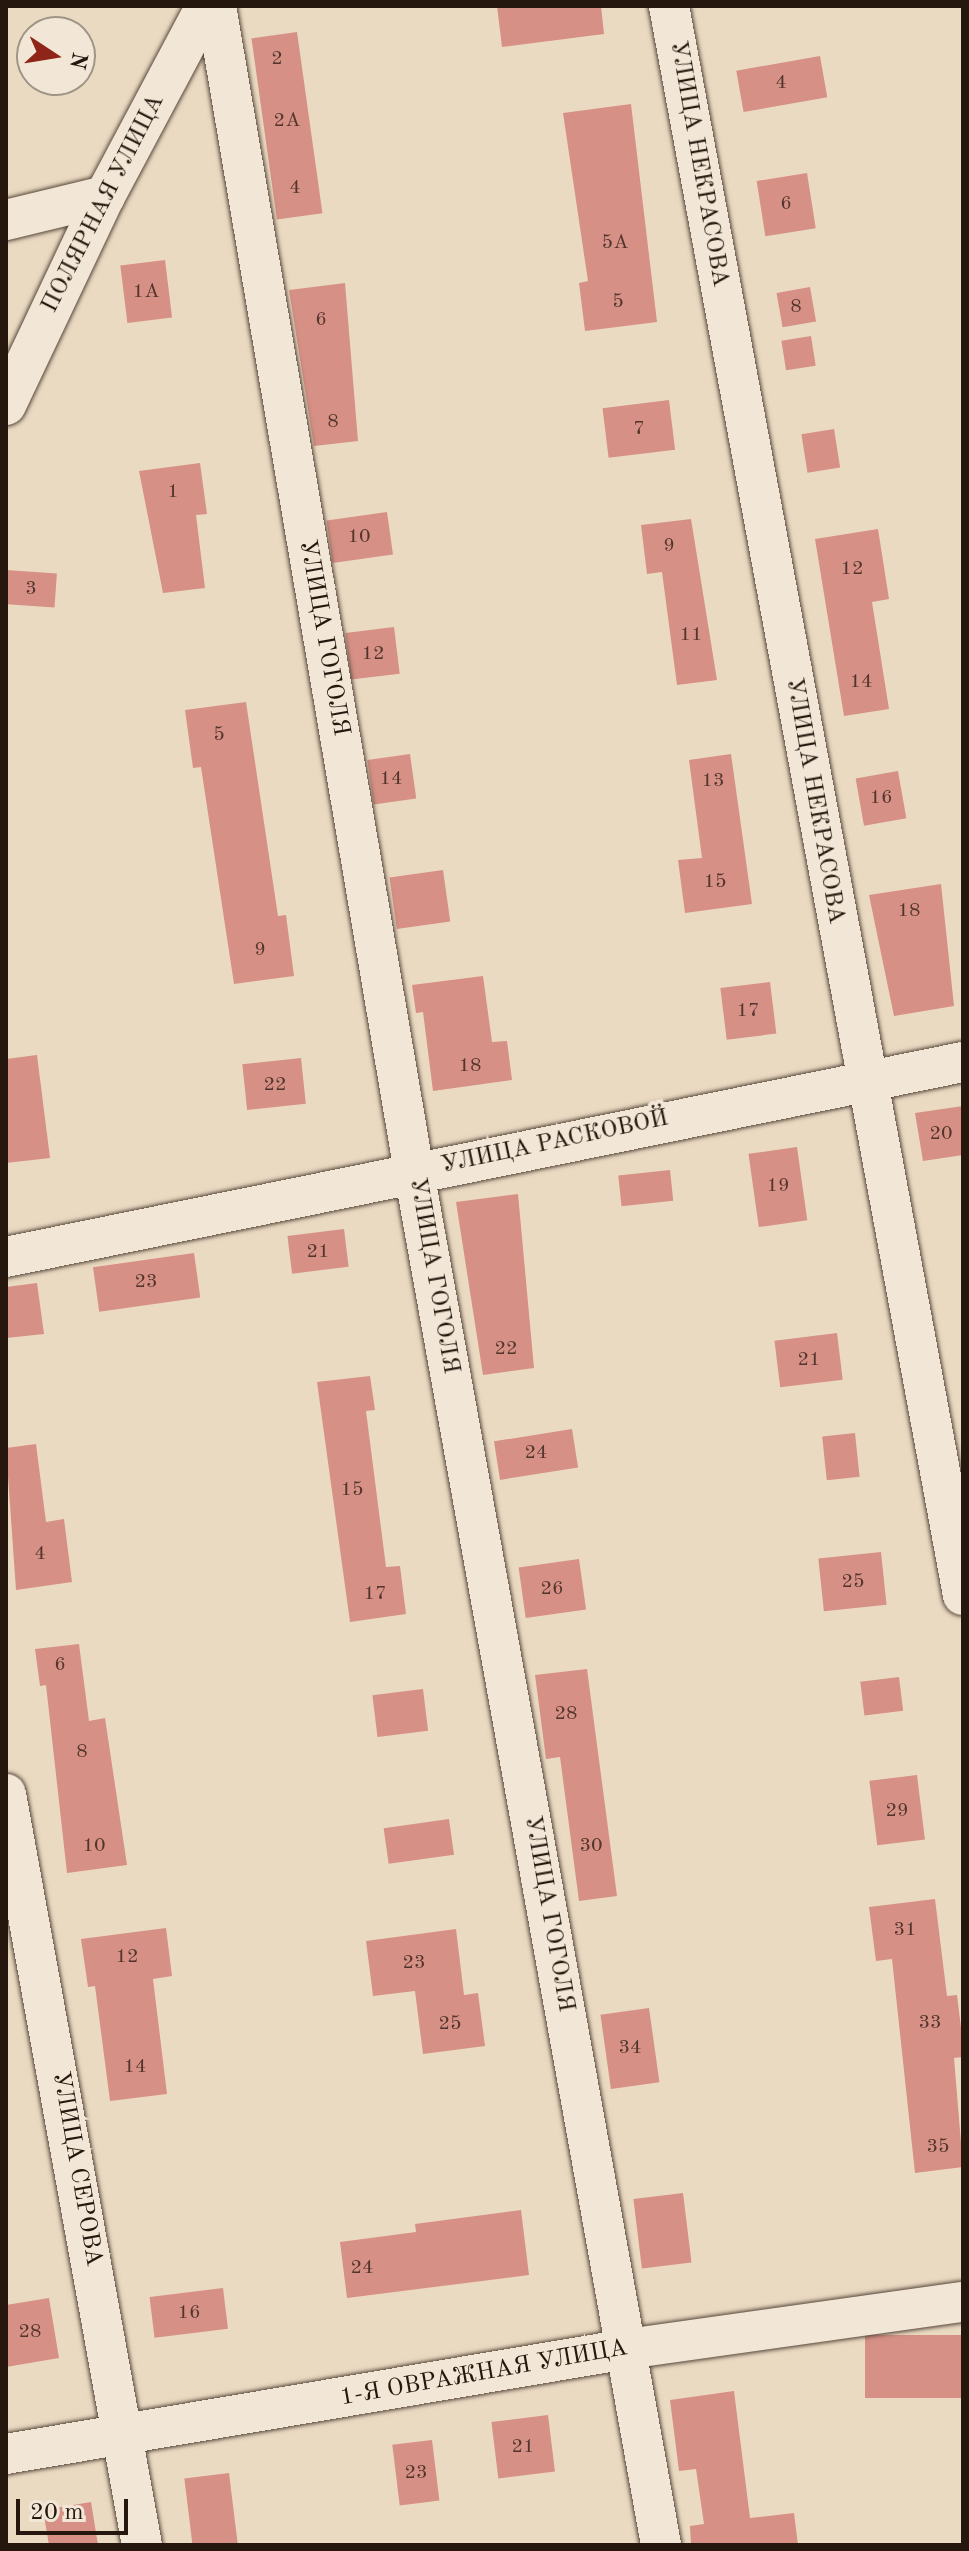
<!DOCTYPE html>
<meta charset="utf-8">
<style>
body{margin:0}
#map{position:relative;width:969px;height:2551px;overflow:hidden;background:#ebdac2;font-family:"Old Standard TT",serif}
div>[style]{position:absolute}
.building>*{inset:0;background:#d69085;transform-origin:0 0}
.roads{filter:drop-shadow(0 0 2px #57483b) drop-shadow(0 0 2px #57483b)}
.minor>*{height:40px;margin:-20px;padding:0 20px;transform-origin:20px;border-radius:20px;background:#f2e7d7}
span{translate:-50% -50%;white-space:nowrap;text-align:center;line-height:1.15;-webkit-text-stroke:8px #f2e7d7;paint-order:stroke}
.number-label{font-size:20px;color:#52352c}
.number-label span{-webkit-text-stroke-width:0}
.street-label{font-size:24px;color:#26170e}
.frame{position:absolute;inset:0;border:8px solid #26170e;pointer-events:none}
.north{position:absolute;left:16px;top:16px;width:80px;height:80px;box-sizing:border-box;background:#f2e7d7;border:2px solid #a09487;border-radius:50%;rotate:102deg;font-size:22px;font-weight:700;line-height:32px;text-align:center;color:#26170e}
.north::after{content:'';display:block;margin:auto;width:28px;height:36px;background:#8f2418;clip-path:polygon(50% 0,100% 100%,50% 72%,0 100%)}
.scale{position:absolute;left:16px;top:2499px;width:112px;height:36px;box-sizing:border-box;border:4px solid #26170e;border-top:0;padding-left:10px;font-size:24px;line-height:28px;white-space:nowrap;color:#26170e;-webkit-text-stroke:6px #f2e7d7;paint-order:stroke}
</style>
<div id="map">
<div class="building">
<i style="clip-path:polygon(497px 6px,601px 6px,604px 34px,502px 47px)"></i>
<i style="left:297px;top:32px;width:183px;height:46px;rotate:82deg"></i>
<i style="left:820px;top:56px;width:42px;height:85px;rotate:80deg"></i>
<i style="clip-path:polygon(631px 104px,657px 322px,585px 331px,579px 283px,588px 281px,563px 113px)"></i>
<i style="left:807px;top:173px;width:56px;height:51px;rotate:81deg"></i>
<i style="left:165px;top:260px;width:58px;height:45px;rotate:83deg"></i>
<i style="clip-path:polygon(345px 283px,358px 441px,314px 446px,289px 290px)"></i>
<i style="left:810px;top:287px;width:35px;height:34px;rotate:80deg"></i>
<i style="left:811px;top:336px;width:30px;height:30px;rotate:81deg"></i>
<i style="left:669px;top:400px;width:50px;height:67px;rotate:83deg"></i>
<i style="left:834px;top:429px;width:39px;height:33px;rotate:81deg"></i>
<i style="clip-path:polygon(200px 463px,207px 514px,196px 515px,205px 588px,163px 593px,139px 471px)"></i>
<i style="left:387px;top:512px;width:43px;height:61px;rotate:82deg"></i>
<i style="clip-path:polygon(691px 519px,717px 680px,677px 685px,662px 572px,647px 574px,641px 525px)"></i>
<i style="clip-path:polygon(878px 529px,889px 599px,872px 602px,889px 709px,844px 716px,815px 539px)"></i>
<i style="left:6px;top:570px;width:51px;height:34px;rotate:4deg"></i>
<i style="left:394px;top:627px;width:47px;height:49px;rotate:83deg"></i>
<i style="clip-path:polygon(246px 702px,278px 916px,286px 915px,294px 976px,234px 984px,201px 767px,193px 768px,185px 710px)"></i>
<i style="left:410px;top:754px;width:45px;height:43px;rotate:82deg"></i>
<i style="clip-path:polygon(731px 754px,752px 904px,685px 913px,678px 860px,702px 858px,689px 760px)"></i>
<i style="left:898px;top:771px;width:48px;height:43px;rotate:80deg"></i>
<i style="left:443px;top:870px;width:52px;height:54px;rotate:82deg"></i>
<i style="clip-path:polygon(941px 884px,954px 1006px,894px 1016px,869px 895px)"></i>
<i style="clip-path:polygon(483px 976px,492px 1042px,507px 1041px,512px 1080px,433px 1091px,423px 1012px,416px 1013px,412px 985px)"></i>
<i style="left:770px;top:982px;width:52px;height:50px;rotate:83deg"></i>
<i style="clip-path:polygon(37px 1055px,50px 1158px,6px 1163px,6px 1059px)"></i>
<i style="left:301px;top:1058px;width:46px;height:59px;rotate:84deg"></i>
<i style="clip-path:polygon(963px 1106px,963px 1155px,923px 1161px,915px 1113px)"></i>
<i style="left:797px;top:1147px;width:74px;height:49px;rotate:82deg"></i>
<i style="left:670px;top:1170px;width:31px;height:52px;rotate:84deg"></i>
<i style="clip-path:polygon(518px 1194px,534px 1368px,483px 1375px,456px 1202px)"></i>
<i style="left:344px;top:1229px;width:38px;height:57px;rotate:83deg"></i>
<i style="left:194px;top:1253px;width:45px;height:102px;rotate:82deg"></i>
<i style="clip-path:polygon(37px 1283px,44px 1334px,6px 1338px,6px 1287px)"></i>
<i style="left:837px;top:1333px;width:47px;height:63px;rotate:83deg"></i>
<i style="clip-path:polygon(370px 1376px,375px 1410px,366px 1411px,386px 1567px,400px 1566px,406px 1614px,350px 1622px,317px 1382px)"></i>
<i style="left:572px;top:1429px;width:39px;height:79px;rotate:81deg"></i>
<i style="left:855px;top:1433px;width:44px;height:33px;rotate:84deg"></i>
<i style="clip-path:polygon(36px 1444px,46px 1522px,64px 1519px,72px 1582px,16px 1590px,6px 1448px)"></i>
<i style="left:881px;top:1552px;width:53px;height:63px;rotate:84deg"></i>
<i style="left:579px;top:1559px;width:51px;height:61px;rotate:82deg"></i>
<i style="clip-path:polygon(79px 1644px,89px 1721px,105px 1718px,127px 1865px,67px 1873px,46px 1685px,40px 1686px,35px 1649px)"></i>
<i style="clip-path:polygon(587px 1669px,617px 1896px,579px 1901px,560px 1757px,546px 1759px,535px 1675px)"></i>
<i style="left:899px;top:1677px;width:34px;height:39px;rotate:83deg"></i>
<i style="left:423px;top:1689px;width:42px;height:51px;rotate:83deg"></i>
<i style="left:917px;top:1775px;width:65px;height:48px;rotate:83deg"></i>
<i style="left:449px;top:1819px;width:36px;height:66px;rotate:82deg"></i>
<i style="clip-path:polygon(935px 1899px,947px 1996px,957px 1995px,963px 2044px,963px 2057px,954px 2058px,963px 2167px,915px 2173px,892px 1959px,876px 1961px,869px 1907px)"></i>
<i style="clip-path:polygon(166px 1928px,172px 1976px,153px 1979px,167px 2094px,110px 2101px,95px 1986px,88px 1987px,81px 1939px)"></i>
<i style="clip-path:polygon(456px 1929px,464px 1995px,478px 1993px,485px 2046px,423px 2054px,415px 1991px,373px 1996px,366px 1941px)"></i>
<i style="left:649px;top:2008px;width:75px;height:49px;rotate:82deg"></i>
<i style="left:683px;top:2193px;width:70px;height:50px;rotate:83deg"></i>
<i style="clip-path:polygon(521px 2210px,529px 2275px,347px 2298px,340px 2242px,416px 2232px,415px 2224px)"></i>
<i style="left:223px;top:2288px;width:41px;height:74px;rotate:83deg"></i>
<i style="clip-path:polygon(49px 2298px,59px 2358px,6px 2367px,6px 2305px)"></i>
<i style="left:963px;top:2335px;width:63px;height:98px;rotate:90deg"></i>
<i style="clip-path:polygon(734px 2391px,750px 2518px,794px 2513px,798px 2545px,691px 2545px,690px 2526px,704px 2524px,696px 2469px,679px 2471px,670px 2400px)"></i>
<i style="left:548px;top:2415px;width:57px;height:57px;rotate:83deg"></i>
<i style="left:432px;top:2440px;width:61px;height:40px;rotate:83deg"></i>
<i style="left:229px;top:2473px;width:73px;height:45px;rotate:83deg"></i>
<i style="clip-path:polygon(91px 2502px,98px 2545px,49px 2545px,43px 2510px)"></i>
</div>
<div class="roads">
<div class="minor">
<i style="left:216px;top:6px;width:1183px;rotate:80.36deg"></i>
<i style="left:414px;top:1172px;width:1395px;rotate:79.8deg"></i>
<i style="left:669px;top:6px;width:1616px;rotate:79.52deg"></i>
<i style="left:6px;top:220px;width:102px;rotate:-13.6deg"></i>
<i style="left:6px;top:405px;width:231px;rotate:-64.7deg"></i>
<i style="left:105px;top:196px;width:215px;rotate:-62deg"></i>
<i style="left:6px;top:1257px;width:977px;rotate:-11.52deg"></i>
<i style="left:6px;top:1794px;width:763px;rotate:79.74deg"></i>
<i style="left:6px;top:2454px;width:630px;rotate:-9.6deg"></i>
<i style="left:627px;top:2349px;width:339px;rotate:-8deg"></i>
</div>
</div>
<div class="number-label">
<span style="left:277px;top:59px">2</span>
<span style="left:781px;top:83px">4</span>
<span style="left:287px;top:121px">2А</span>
<span style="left:295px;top:188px">4</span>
<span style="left:786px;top:204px">6</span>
<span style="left:615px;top:243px">5А</span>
<span style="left:146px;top:292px">1А</span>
<span style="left:618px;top:302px">5</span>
<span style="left:796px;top:307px">8</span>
<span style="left:321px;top:320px">6</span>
<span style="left:333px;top:422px">8</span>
<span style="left:639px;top:429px">7</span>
<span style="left:173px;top:492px">1</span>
<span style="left:359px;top:537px">10</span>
<span style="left:669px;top:546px">9</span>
<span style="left:852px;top:569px">12</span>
<span style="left:31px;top:589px">3</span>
<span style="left:691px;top:635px">11</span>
<span style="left:373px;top:654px">12</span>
<span style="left:861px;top:682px">14</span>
<span style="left:219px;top:735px">5</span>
<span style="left:391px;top:779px">14</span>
<span style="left:713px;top:781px">13</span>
<span style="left:881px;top:798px">16</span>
<span style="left:715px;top:882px">15</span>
<span style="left:909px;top:911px">18</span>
<span style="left:260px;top:950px">9</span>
<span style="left:748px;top:1011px">17</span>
<span style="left:470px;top:1066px">18</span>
<span style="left:275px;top:1085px">22</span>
<span style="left:941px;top:1134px">20</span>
<span style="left:778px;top:1186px">19</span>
<span style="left:318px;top:1252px">21</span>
<span style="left:146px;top:1282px">23</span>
<span style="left:506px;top:1349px">22</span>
<span style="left:809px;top:1360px">21</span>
<span style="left:536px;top:1453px">24</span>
<span style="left:352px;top:1490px">15</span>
<span style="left:40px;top:1554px">4</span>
<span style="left:853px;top:1582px">25</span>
<span style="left:552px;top:1589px">26</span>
<span style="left:375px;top:1594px">17</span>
<span style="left:60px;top:1665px">6</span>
<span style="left:566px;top:1714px">28</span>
<span style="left:82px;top:1752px">8</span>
<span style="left:897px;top:1811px">29</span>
<span style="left:94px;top:1846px">10</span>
<span style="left:591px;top:1846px">30</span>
<span style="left:905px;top:1930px">31</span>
<span style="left:127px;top:1957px">12</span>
<span style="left:414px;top:1963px">23</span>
<span style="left:930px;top:2023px">33</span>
<span style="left:450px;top:2024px">25</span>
<span style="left:630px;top:2048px">34</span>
<span style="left:135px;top:2067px">14</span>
<span style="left:938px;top:2147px">35</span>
<span style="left:362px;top:2268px">24</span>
<span style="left:189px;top:2313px">16</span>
<span style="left:30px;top:2332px">28</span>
<span style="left:523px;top:2447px">21</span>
<span style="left:416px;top:2473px">23</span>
</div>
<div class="street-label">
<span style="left:698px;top:164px;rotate:80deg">УЛИЦА НЕКРАСОВА</span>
<span style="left:104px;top:204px;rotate:-63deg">ПОЛЯРНАЯ УЛИЦА</span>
<span style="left:323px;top:638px;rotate:80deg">УЛИЦА ГОГОЛЯ</span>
<span style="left:814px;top:801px;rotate:80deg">УЛИЦА НЕКРАСОВА</span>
<span style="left:555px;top:1143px;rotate:-12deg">УЛИЦА РАСКОВОЙ</span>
<span style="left:433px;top:1276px;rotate:80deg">УЛИЦА ГОГОЛЯ</span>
<span style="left:548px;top:1914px;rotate:80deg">УЛИЦА ГОГОЛЯ</span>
<span style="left:76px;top:2169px;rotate:80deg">УЛИЦА СЕРОВА</span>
<span style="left:484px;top:2374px;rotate:-10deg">1-Я ОВРАЖНАЯ УЛИЦА</span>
</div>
<div class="frame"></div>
<div class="north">N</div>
<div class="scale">20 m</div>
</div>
